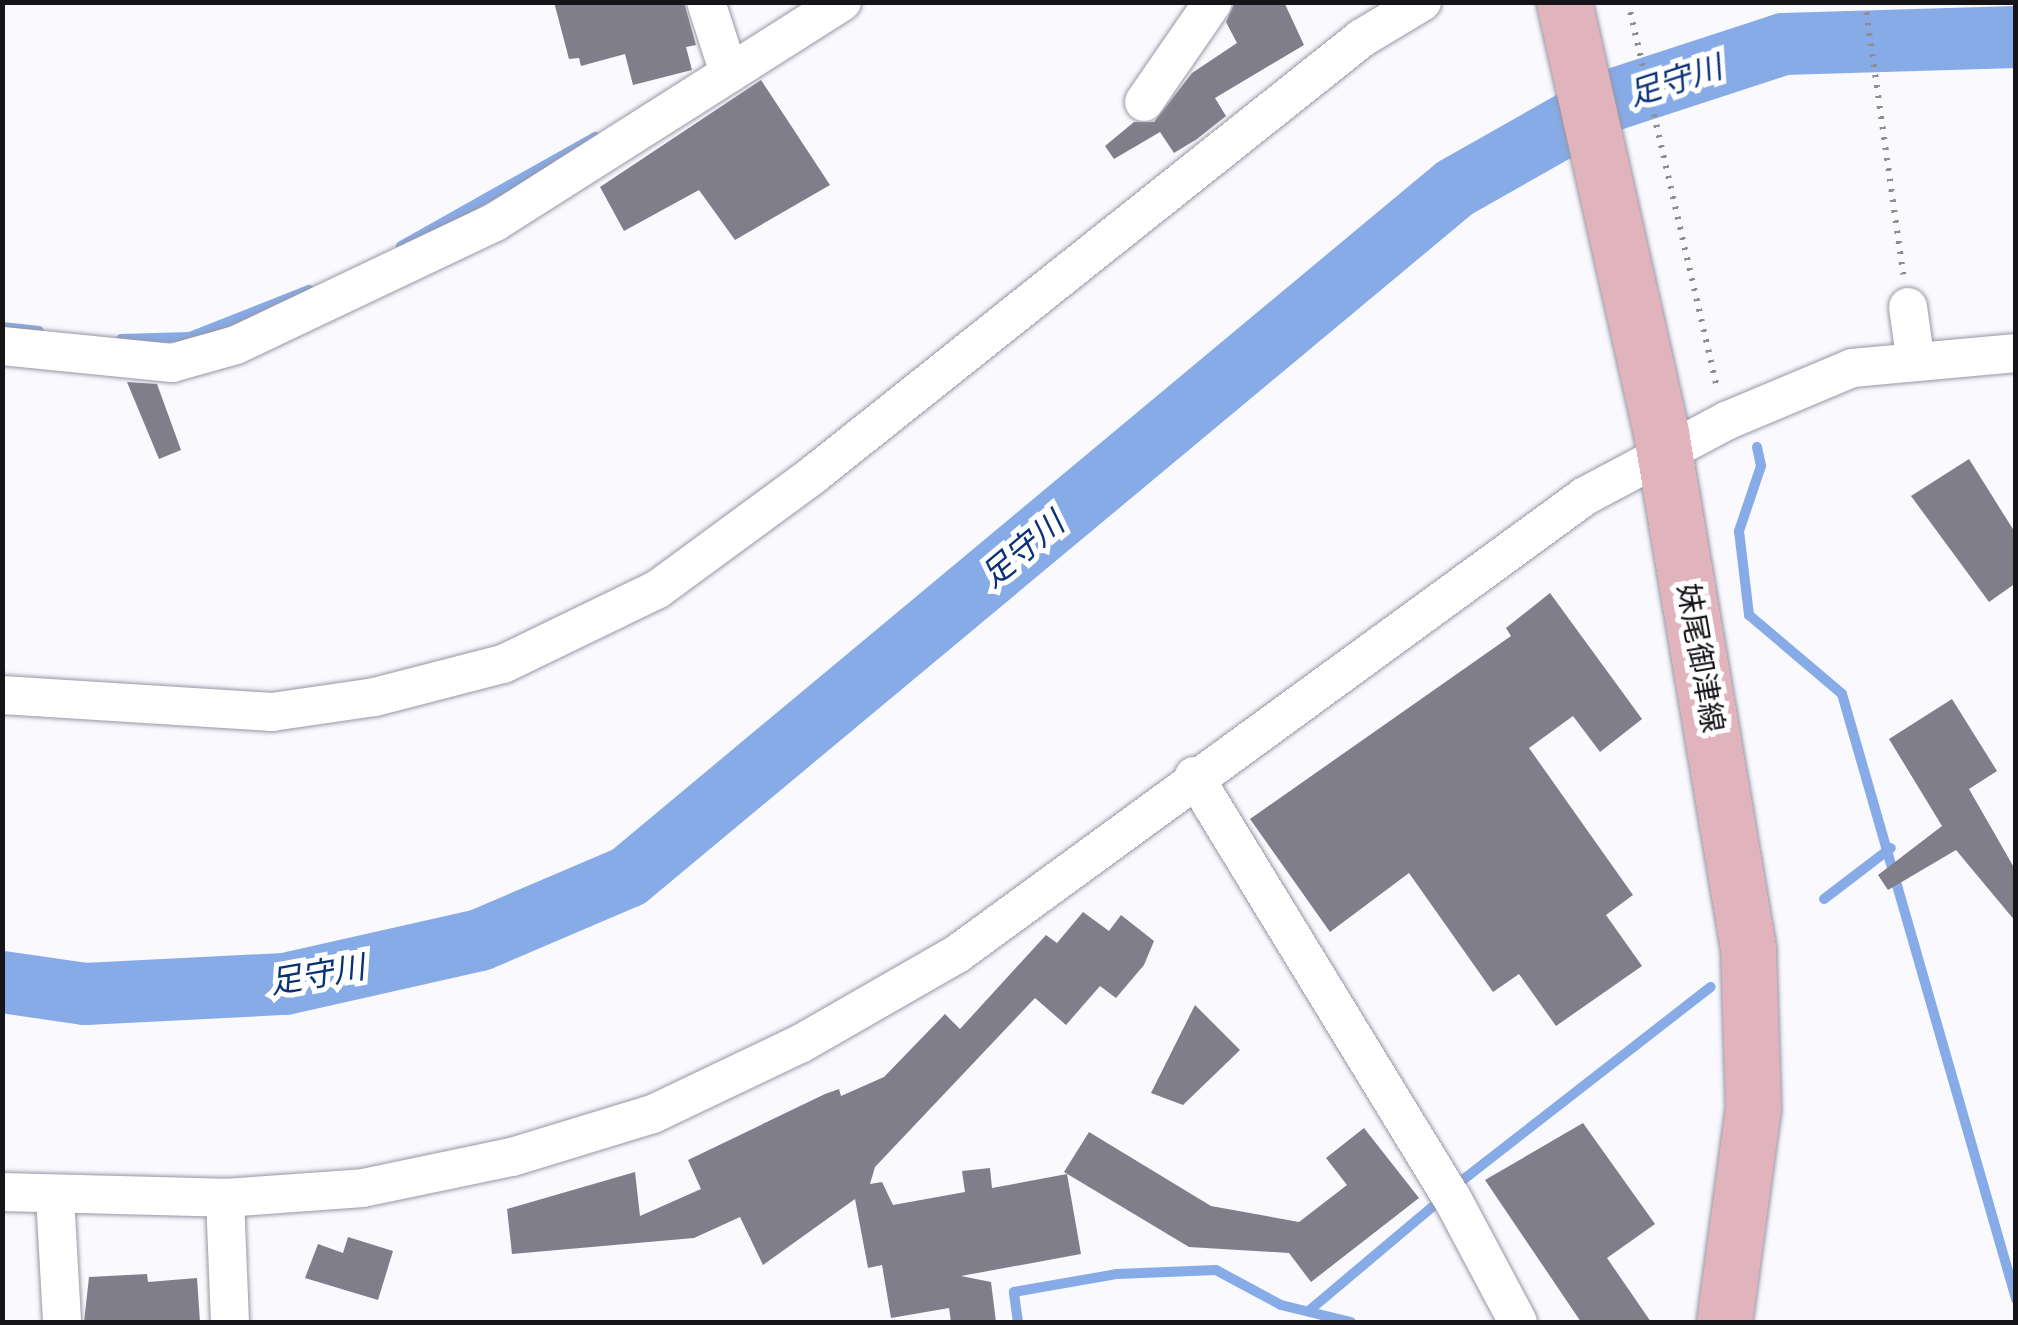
<!DOCTYPE html>
<meta charset="utf-8">
<style>
body{margin:0}
#map{position:relative;width:2018px;height:1325px;overflow:hidden;background:#f9f9fe;font-family:Mulish,"Noto Sans JP",sans-serif}
div>[style]{position:absolute}
.stream>*{height:10px;margin:-5px;padding:0 5px;transform-origin:5px;border-radius:5px;background:#87abe7}
.river>*{height:62px;margin:-31px;padding:0 31px;transform-origin:31px;border-radius:31px;background:#87abe7}
.building>*{inset:0;background:#807e8b}
.path>*{height:6px;margin-top:-3px;transform-origin:0;background:repeating-linear-gradient(90deg,#8d8d92 0 2.5px,transparent 0 10.5px)}
.roads{filter:drop-shadow(0 0 2px #9896a3) drop-shadow(0 0 2px #9896a3)}
.minor>*{height:38px;margin:-19px;padding:0 19px;transform-origin:19px;border-radius:19px;background:#fff}
.primary>*{height:55px;margin:-27.5px;padding:0 27.5px;transform-origin:27.5px;border-radius:27.5px;background:#e0b3bd}
span{translate:-50% -50%;white-space:nowrap;text-align:center;line-height:1.15;-webkit-text-stroke:10px #fff;paint-order:stroke}
.street-label{font-size:30px;color:#151419}
.water-label{font-size:32px;color:#093176;font-style:italic}
.frame{position:absolute;inset:0;border:5px solid #151419;pointer-events:none}
</style>
<div id="map">
<div class="stream">
<i style="left:401px;top:246px;width:223px;rotate:-29.3deg"></i>
<i style="left:2px;top:327px;width:37px;rotate:6deg"></i>
<i style="left:121px;top:339px;width:69px;rotate:-1.7deg"></i>
<i style="left:190px;top:337px;width:128px;rotate:-21.6deg"></i>
<i style="left:1757px;top:447px;width:19px;rotate:78deg"></i>
<i style="left:1761px;top:466px;width:69px;rotate:108.7deg"></i>
<i style="left:1739px;top:531px;width:85px;rotate:83.2deg"></i>
<i style="left:1749px;top:615px;width:122px;rotate:40.3deg"></i>
<i style="left:1842px;top:694px;width:630px;rotate:73.95deg"></i>
<i style="left:1824px;top:899px;width:84px;rotate:-37.3deg"></i>
<i style="left:1455px;top:1186px;width:324px;rotate:-37.9deg"></i>
<i style="left:1311px;top:1309px;width:172px;rotate:-40.1deg"></i>
<i style="left:1018px;top:1322px;width:30px;rotate:-98deg"></i>
<i style="left:1014px;top:1292px;width:105px;rotate:-9.9deg"></i>
<i style="left:1117px;top:1274px;width:99px;rotate:-2.3deg"></i>
<i style="left:1216px;top:1270px;width:74px;rotate:28.3deg"></i>
<i style="left:1281px;top:1305px;width:72px;rotate:13.7deg"></i>
</div>
<div class="river">
<i style="left:2px;top:982px;width:84px;rotate:8.2deg"></i>
<i style="left:85px;top:994px;width:200px;rotate:-2.9deg"></i>
<i style="left:285px;top:984px;width:200px;rotate:-12.7deg"></i>
<i style="left:480px;top:940px;width:161px;rotate:-23.1deg"></i>
<i style="left:628px;top:877px;width:1076px;rotate:-39.8deg"></i>
<i style="left:1455px;top:188px;width:177px;rotate:-29.5deg"></i>
<i style="left:1609px;top:101px;width:183px;rotate:-18.1deg"></i>
<i style="left:1783px;top:44px;width:233px;rotate:-1.7deg"></i>
</div>
<div class="building">
<i style="clip-path:polygon(554px 2px,684px 2px,696px 45px,686px 47px,692px 70px,633px 85px,625px 54px,581px 66px,579px 58px,569px 59px)"></i>
<i style="clip-path:polygon(1235px 2px,1284px 2px,1304px 45px,1215px 98px,1226px 116px,1197px 139px,1174px 153px,1160px 132px,1114px 159px,1105px 146px,1134px 122px,1154px 122px,1192px 73px,1237px 43px,1226px 22px)"></i>
<i style="clip-path:polygon(761px 80px,830px 185px,735px 240px,699px 190px,624px 231px,600px 187px)"></i>
<i style="clip-path:polygon(127px 382px,157px 384px,181px 450px,159px 459px)"></i>
<i style="clip-path:polygon(1969px 459px,2016px 534px,2016px 583px,1989px 602px,1911px 496px)"></i>
<i style="clip-path:polygon(1550px 593px,1642px 719px,1600px 752px,1573px 716px,1529px 748px,1633px 895px,1606px 915px,1642px 966px,1556px 1026px,1519px 974px,1493px 992px,1409px 873px,1330px 932px,1250px 819px,1511px 636px,1506px 628px)"></i>
<i style="clip-path:polygon(1952px 699px,1997px 771px,1969px 789px,2016px 871px,2016px 922px,1956px 850px,1888px 890px,1878px 875px,1942px 826px,1889px 739px)"></i>
<i style="clip-path:polygon(1083px 912px,1109px 931px,1121px 915px,1154px 941px,1144px 965px,1116px 998px,1100px 986px,1066px 1025px,1035px 998px,875px 1167px,870px 1184px,882px 1182px,893px 1205px,965px 1192px,962px 1171px,990px 1168px,992px 1188px,1067px 1174px,1081px 1254px,961px 1276px,991px 1282px,996px 1322px,951px 1322px,949px 1308px,891px 1318px,882px 1265px,868px 1268px,855px 1199px,763px 1265px,740px 1217px,694px 1238px,512px 1254px,507px 1209px,635px 1172px,640px 1216px,701px 1189px,688px 1160px,825px 1094px,839px 1089px,841px 1096px,884px 1077px,945px 1014px,960px 1029px,1046px 935px,1057px 943px)"></i>
<i style="clip-path:polygon(1195px 1005px,1240px 1050px,1183px 1105px,1151px 1093px)"></i>
<i style="clip-path:polygon(1583px 1123px,1655px 1224px,1607px 1258px,1651px 1322px,1581px 1322px,1485px 1180px)"></i>
<i style="clip-path:polygon(1364px 1128px,1419px 1198px,1311px 1282px,1289px 1253px,1189px 1247px,1064px 1172px,1089px 1132px,1211px 1206px,1299px 1222px,1347px 1185px,1326px 1158px)"></i>
<i style="clip-path:polygon(348px 1237px,393px 1251px,378px 1300px,305px 1278px,318px 1244px,343px 1253px)"></i>
<i style="clip-path:polygon(147px 1274px,148px 1282px,197px 1278px,200px 1322px,84px 1322px,89px 1277px)"></i>
</div>
<div class="path">
<i style="left:1628px;top:2px;width:396px;rotate:77deg"></i>
<i style="left:1865px;top:2px;width:275px;rotate:82deg"></i>
</div>
<div class="roads">
<div class="minor">
<i style="left:706px;top:2px;width:75px;rotate:72.1deg"></i>
<i style="left:1144px;top:102px;width:121px;rotate:-55.4deg"></i>
<i style="left:1908px;top:307px;width:50px;rotate:82deg"></i>
<i style="left:2px;top:346px;width:171px;rotate:5.7deg"></i>
<i style="left:172px;top:363px;width:66px;rotate:-15.7deg"></i>
<i style="left:236px;top:345px;width:287px;rotate:-25.4deg"></i>
<i style="left:495px;top:222px;width:411px;rotate:-32.4deg"></i>
<i style="left:2px;top:695px;width:271px;rotate:3.6deg"></i>
<i style="left:272px;top:712px;width:104px;rotate:-8.3deg"></i>
<i style="left:375px;top:697px;width:132px;rotate:-14.5deg"></i>
<i style="left:503px;top:664px;width:172px;rotate:-25.8deg"></i>
<i style="left:658px;top:589px;width:192px;rotate:-36.3deg"></i>
<i style="left:813px;top:475px;width:702px;rotate:-38.52deg"></i>
<i style="left:1362px;top:38px;width:70px;rotate:-31deg"></i>
<i style="left:1194px;top:776px;width:495px;rotate:58.6deg"></i>
<i style="left:1452px;top:1198px;width:140px;rotate:62deg"></i>
<i style="left:2px;top:1192px;width:223px;rotate:1.5deg"></i>
<i style="left:225px;top:1198px;width:138px;rotate:-4.1deg"></i>
<i style="left:363px;top:1188px;width:152px;rotate:-11.8deg"></i>
<i style="left:512px;top:1157px;width:147px;rotate:-17deg"></i>
<i style="left:653px;top:1114px;width:163px;rotate:-25.5deg"></i>
<i style="left:800px;top:1044px;width:181px;rotate:-29.8deg"></i>
<i style="left:957px;top:954px;width:777px;rotate:-36.1deg"></i>
<i style="left:1585px;top:496px;width:160px;rotate:-28deg"></i>
<i style="left:1726px;top:421px;width:137px;rotate:-22.8deg"></i>
<i style="left:1852px;top:368px;width:165px;rotate:-5.2deg"></i>
<i style="left:55px;top:1196px;width:126px;rotate:86.8deg"></i>
<i style="left:225px;top:1198px;width:124px;rotate:87.7deg"></i>
</div>
<div class="primary">
<i style="left:1564px;top:2px;width:442px;rotate:77.3deg"></i>
<i style="left:1661px;top:433px;width:522px;rotate:80.41deg"></i>
<i style="left:1748px;top:948px;width:160px;rotate:88.2deg"></i>
<i style="left:1753px;top:1108px;width:216px;rotate:97.7deg"></i>
</div>
</div>
<div class="street-label">
<span style="left:1701px;top:658px;rotate:80deg">妹尾御津線</span>
</div>
<div class="water-label">
<span style="left:1675px;top:80px;rotate:-18deg">足守川</span>
<span style="left:1022px;top:549px;rotate:-40deg">足守川</span>
<span style="left:317px;top:974px;rotate:-10deg">足守川</span>
</div>
<div class="frame"></div>
</div>
